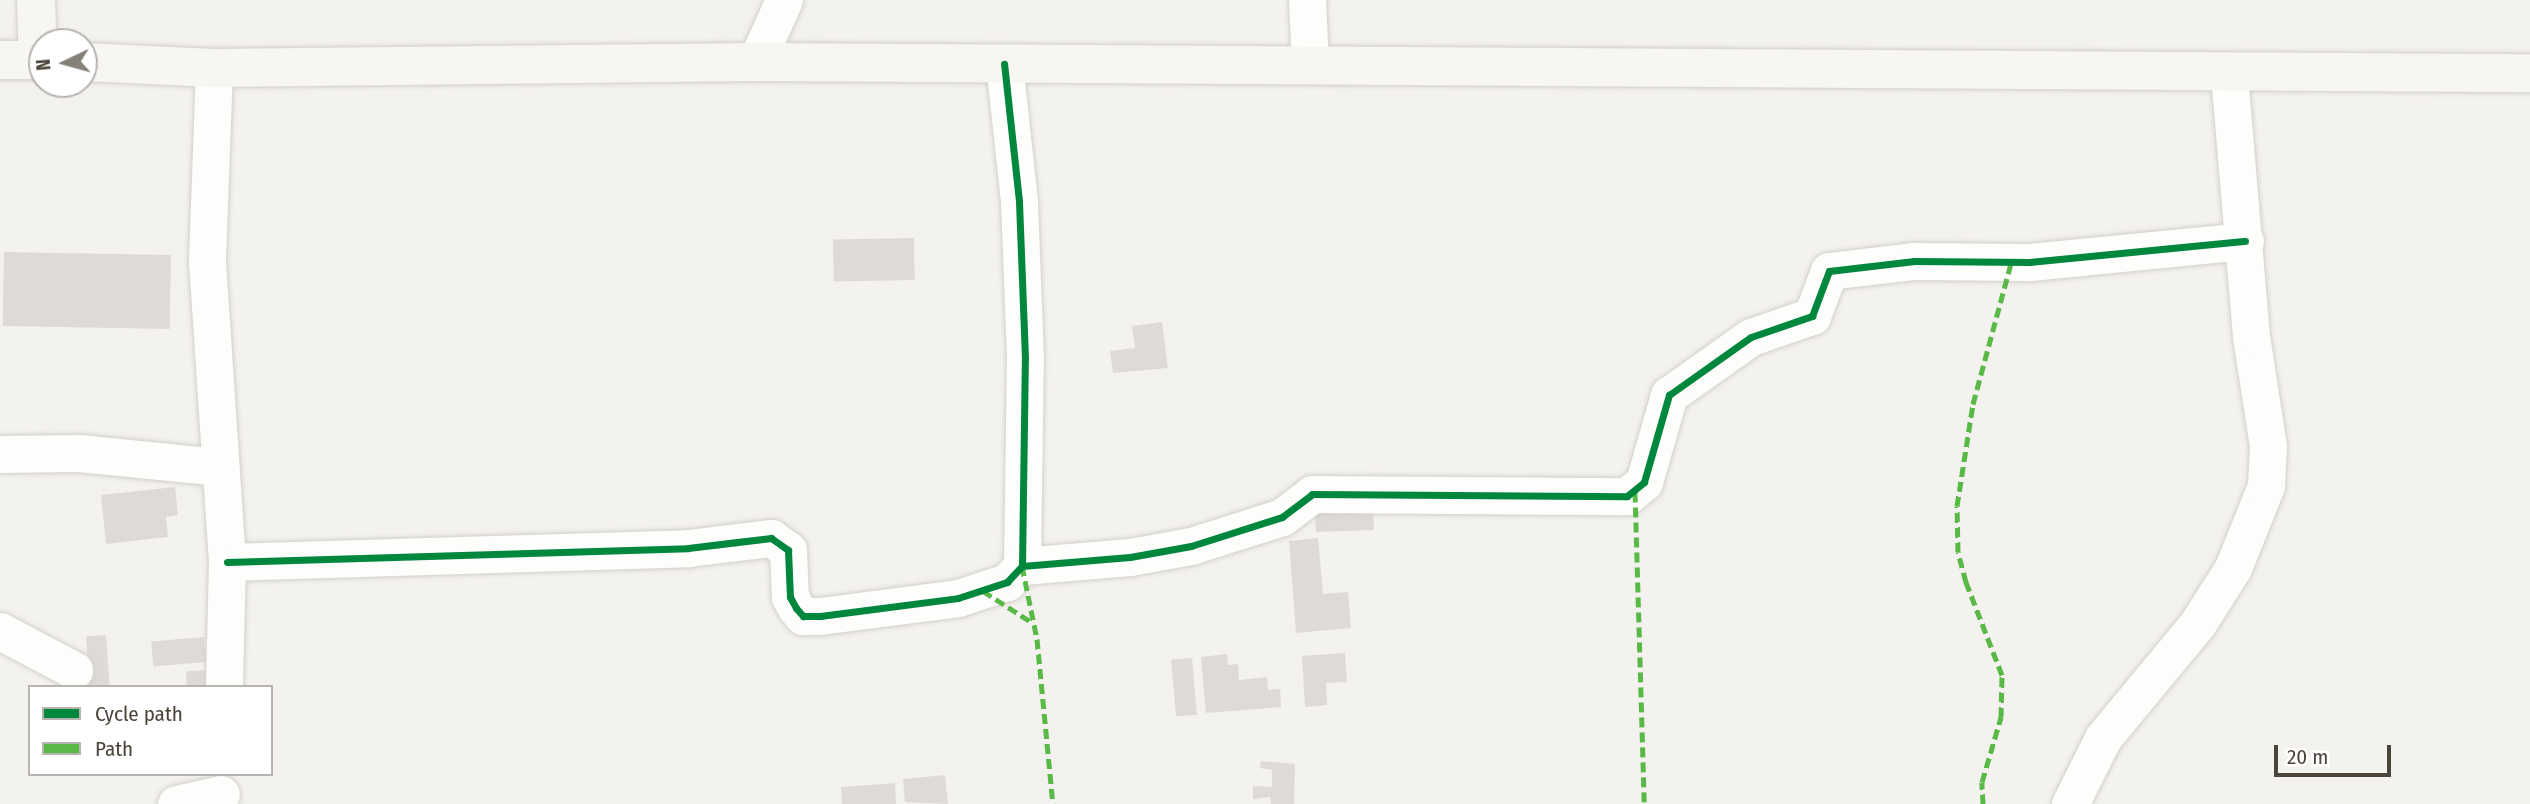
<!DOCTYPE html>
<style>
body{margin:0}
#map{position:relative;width:2530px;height:804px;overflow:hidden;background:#f4f2ee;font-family:"Fira Sans Condensed",sans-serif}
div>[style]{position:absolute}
.building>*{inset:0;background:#dedbd6;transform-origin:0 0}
.roads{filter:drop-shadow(0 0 2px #d2d0cb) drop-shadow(0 0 2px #d2d0cb)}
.street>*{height:37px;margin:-18.5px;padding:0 18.5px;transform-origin:18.5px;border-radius:18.5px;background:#fdfdfc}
.secondary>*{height:38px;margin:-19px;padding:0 19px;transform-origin:19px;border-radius:19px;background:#f7f6f1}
.quiet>*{height:5px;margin-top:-2.5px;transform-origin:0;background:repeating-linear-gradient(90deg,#58b947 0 10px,transparent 0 15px)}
.cycleway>*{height:7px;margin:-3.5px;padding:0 3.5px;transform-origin:3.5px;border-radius:3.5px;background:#00873e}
span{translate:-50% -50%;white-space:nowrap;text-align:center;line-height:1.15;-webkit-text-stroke:6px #fff;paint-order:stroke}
.legend{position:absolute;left:28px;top:685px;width:245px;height:91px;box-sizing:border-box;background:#fff;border:2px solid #b7b4b0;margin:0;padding:9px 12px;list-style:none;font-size:21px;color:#4b4439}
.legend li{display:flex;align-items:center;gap:14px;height:35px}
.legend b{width:35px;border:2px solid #b7b4b0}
.north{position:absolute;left:28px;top:28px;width:70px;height:70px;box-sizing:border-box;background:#fff;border:2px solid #b7b4b0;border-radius:50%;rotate:265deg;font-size:19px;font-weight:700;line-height:28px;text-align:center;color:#4b4439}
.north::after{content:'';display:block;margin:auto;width:24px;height:32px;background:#868178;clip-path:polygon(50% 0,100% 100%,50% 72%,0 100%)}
.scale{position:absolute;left:2274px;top:745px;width:117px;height:32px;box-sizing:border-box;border:4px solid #4b4439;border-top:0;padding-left:9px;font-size:21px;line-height:24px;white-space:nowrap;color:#4b4439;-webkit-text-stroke:5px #fff;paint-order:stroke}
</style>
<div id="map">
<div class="building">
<i style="left:914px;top:238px;width:42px;height:81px;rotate:89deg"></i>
<i style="left:4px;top:252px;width:167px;height:74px;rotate:1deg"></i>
<i style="clip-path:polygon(1162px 322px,1168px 368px,1113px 373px,1110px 351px,1135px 348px,1132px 326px)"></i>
<i style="clip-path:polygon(175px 487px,178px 515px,166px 517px,168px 537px,106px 544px,101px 495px)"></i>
<i style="left:1373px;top:505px;width:25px;height:58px;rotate:88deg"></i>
<i style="clip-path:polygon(1318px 538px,1323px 594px,1348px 592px,1351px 628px,1296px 633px,1289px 541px)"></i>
<i style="left:106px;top:635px;width:52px;height:20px;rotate:86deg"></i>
<i style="left:204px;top:637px;width:25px;height:53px;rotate:85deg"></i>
<i style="clip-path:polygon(1345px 653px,1347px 682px,1326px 683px,1327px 705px,1305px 707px,1302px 656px)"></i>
<i style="clip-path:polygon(1227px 654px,1228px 665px,1238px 664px,1239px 680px,1267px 677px,1268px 690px,1280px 689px,1281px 707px,1206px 713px,1201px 657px)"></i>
<i style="left:1192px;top:658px;width:57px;height:21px;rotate:85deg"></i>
<i style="left:208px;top:670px;width:17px;height:22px;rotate:87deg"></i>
<i style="clip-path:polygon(1261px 761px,1295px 764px,1294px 804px,1271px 804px,1270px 797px,1253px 799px,1253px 786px,1272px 787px,1272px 770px,1260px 768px)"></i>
<i style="clip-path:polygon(945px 775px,948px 804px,905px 802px,903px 779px)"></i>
<i style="clip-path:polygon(895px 783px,896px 804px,842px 804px,841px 787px)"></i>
</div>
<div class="roads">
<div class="street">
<i style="left:1307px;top:0;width:64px;rotate:87.3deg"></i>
<i style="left:756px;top:62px;width:68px;rotate:-65.7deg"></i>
<i style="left:214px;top:68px;width:193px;rotate:92.1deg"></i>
<i style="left:207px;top:261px;width:302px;rotate:86.2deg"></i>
<i style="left:227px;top:562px;width:125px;rotate:91.4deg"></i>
<i style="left:0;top:454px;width:79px;rotate:-0.7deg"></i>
<i style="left:79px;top:453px;width:142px;rotate:5.7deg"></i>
<i style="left:227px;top:562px;width:461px;rotate:-1.7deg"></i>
<i style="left:688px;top:548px;width:84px;rotate:-6.9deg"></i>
<i style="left:771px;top:538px;width:21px;rotate:35deg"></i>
<i style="left:788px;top:550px;width:47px;rotate:87.6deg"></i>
<i style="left:790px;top:597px;width:13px;rotate:61deg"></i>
<i style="left:796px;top:608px;width:11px;rotate:49deg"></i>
<i style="left:803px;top:616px;width:17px"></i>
<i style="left:820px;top:616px;width:139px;rotate:-7.4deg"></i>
<i style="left:958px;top:598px;width:52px;rotate:-18.1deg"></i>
<i style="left:1007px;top:582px;width:22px;rotate:-47deg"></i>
<i style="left:1022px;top:566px;width:208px;rotate:-89.2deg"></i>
<i style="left:1025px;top:358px;width:157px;rotate:-92.2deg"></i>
<i style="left:1019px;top:201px;width:138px;rotate:-96.2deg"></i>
<i style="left:1022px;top:566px;width:108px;rotate:-4.8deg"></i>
<i style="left:1130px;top:557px;width:62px;rotate:-10.2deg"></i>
<i style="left:1191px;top:546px;width:96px;rotate:-17.7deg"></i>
<i style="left:1282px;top:517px;width:38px;rotate:-37deg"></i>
<i style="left:1312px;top:494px;width:315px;rotate:0.4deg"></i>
<i style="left:1627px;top:496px;width:22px;rotate:-39deg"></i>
<i style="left:1644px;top:482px;width:91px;rotate:-74deg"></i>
<i style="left:1669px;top:395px;width:100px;rotate:-35.3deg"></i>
<i style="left:1751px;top:337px;width:65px;rotate:-19deg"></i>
<i style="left:1812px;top:316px;width:48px;rotate:-69.3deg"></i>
<i style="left:1829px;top:271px;width:86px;rotate:-6.7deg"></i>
<i style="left:1914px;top:261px;width:116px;rotate:0.5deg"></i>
<i style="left:2030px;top:262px;width:216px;rotate:-5.6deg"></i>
<i style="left:0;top:631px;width:84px;rotate:27.8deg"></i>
<i style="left:176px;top:804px;width:46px;rotate:-12.5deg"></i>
<i style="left:2070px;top:804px;width:74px;rotate:-63.4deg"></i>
<i style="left:2103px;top:738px;width:149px;rotate:-50.4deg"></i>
<i style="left:2198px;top:623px;width:65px;rotate:-57.5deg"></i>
<i style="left:2233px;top:568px;width:88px;rotate:-68.1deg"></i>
<i style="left:2266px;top:486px;width:40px;rotate:-87.1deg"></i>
<i style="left:2268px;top:446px;width:111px;rotate:-98.8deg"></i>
<i style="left:2251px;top:336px;width:263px;rotate:-94.8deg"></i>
</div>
<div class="secondary">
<i style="left:36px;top:0;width:59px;rotate:88.1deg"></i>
<i style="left:0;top:60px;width:42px"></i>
<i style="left:84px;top:62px;width:130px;rotate:2.6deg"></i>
<i style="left:214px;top:68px;width:542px;rotate:-0.63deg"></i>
<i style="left:756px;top:62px;width:1774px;rotate:0.36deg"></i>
</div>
</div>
<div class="quiet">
<i style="left:1635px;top:492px;width:312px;rotate:88.3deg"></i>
<i style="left:1022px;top:566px;width:75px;rotate:78.4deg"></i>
<i style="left:1037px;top:639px;width:166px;rotate:84.5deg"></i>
<i style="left:983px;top:591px;width:59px;rotate:32.6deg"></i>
<i style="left:1983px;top:804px;width:22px;rotate:-93deg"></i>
<i style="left:1982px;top:782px;width:68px;rotate:-73.7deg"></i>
<i style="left:2001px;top:717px;width:42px;rotate:-88.6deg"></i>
<i style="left:2002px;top:675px;width:100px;rotate:-111.2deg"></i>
<i style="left:1966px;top:582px;width:31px;rotate:-105deg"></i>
<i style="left:1958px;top:552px;width:46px;rotate:-91.2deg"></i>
<i style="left:1957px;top:506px;width:103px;rotate:-81.1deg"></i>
<i style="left:1973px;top:404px;width:146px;rotate:-74.9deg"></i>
</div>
<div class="cycleway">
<i style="left:227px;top:562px;width:461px;rotate:-1.7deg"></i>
<i style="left:688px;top:548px;width:84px;rotate:-6.9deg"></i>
<i style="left:771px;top:538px;width:21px;rotate:35deg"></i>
<i style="left:788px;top:550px;width:47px;rotate:87.6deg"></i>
<i style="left:790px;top:597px;width:13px;rotate:61deg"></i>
<i style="left:796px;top:608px;width:11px;rotate:49deg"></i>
<i style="left:803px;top:616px;width:17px"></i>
<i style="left:820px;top:616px;width:139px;rotate:-7.4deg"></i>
<i style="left:958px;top:598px;width:52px;rotate:-18.1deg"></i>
<i style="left:1007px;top:582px;width:22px;rotate:-47deg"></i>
<i style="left:1022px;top:566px;width:208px;rotate:-89.2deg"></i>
<i style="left:1025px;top:358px;width:157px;rotate:-92.2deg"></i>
<i style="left:1019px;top:201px;width:138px;rotate:-96.2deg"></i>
<i style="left:1022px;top:566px;width:108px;rotate:-4.8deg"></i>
<i style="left:1130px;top:557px;width:62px;rotate:-10.2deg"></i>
<i style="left:1191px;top:546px;width:96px;rotate:-17.7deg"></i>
<i style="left:1282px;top:517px;width:38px;rotate:-37deg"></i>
<i style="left:1312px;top:494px;width:315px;rotate:0.4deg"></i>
<i style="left:1627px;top:496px;width:22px;rotate:-39deg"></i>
<i style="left:1644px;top:482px;width:91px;rotate:-74deg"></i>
<i style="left:1669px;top:395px;width:100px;rotate:-35.3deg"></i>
<i style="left:1751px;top:337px;width:65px;rotate:-19deg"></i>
<i style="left:1812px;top:316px;width:48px;rotate:-69.3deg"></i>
<i style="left:1829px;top:271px;width:86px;rotate:-6.7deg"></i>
<i style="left:1914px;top:261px;width:116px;rotate:0.5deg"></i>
<i style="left:2030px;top:262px;width:216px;rotate:-5.6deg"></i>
</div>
<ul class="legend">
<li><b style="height:9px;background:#00873e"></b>Cycle path</li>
<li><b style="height:9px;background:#58b947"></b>Path</li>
</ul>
<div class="north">N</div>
<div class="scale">20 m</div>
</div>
